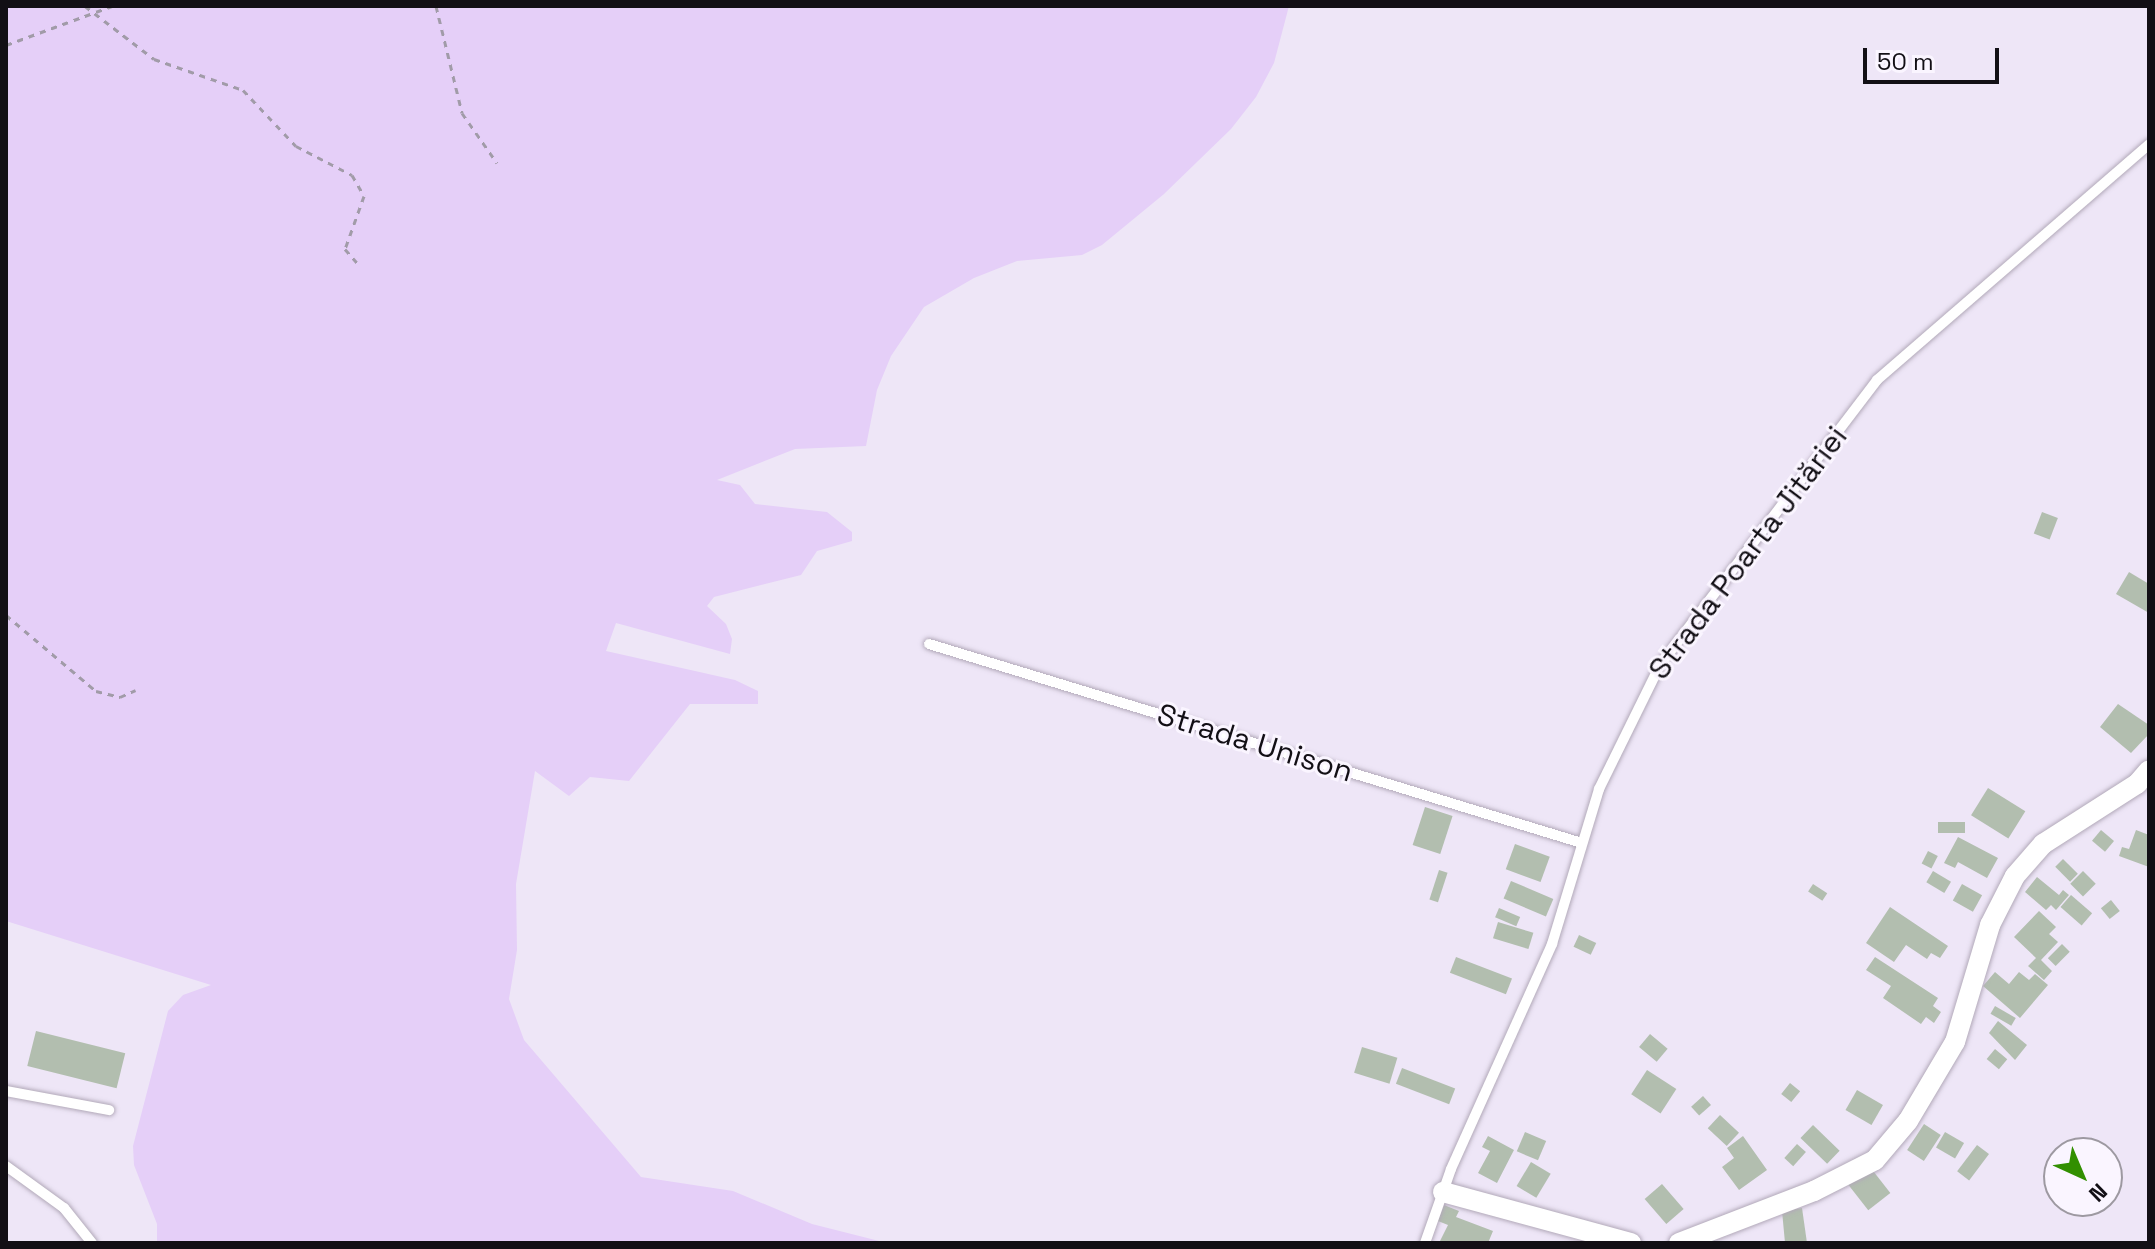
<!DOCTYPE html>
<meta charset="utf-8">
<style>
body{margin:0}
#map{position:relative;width:2155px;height:1249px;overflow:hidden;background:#eee6f7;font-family:"Space Grotesk",sans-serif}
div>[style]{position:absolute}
.green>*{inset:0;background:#e5cff8}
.building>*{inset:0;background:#b2beaf;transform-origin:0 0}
.path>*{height:3px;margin-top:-1.5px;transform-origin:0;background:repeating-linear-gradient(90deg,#a19ba8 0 6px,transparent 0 12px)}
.roads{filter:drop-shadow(0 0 2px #b2a9b9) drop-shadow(0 0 2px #b2a9b9)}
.service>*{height:10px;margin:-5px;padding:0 5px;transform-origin:5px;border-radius:5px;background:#fff}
.minor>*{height:20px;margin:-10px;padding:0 10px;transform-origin:10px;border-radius:10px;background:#fff}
span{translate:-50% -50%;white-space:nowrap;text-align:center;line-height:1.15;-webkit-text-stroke:6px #faf5ff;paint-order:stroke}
.street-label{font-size:30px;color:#120f15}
.frame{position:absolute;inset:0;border:8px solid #120f15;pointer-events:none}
.north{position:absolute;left:2043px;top:1137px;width:80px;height:80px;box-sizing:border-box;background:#faf5ff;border:2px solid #9d99a1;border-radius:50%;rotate:136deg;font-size:22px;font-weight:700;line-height:32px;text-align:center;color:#120f15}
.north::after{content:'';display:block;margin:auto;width:28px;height:36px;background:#328f01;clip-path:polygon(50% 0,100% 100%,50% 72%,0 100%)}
.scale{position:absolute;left:1863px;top:48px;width:136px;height:36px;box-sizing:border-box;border:4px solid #120f15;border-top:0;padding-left:10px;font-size:24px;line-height:28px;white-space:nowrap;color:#120f15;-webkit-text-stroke:6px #faf5ff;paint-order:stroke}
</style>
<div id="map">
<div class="green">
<i style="clip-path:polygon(6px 6px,1289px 6px,1274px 63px,1256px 97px,1231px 129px,1164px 194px,1102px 245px,1082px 255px,1017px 261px,974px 278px,924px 307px,891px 356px,877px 390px,866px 446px,795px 449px,717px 480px,740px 485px,755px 504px,827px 512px,852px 532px,852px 541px,817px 551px,801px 575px,714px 597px,707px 606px,726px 624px,732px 639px,730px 654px,616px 623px,606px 651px,735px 680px,758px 691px,758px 704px,690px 704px,629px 781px,590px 777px,569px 796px,535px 771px,516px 884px,517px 950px,509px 999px,524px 1040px,641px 1177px,733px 1191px,812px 1224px,887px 1243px,157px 1243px,157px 1224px,134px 1165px,133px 1146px,168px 1011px,183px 995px,211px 985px,6px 921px)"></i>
</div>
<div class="building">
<i style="left:2042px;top:512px;width:17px;height:23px;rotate:21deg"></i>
<i style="clip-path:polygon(2129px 572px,2149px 584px,2149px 613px,2116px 594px)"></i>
<i style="clip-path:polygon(2118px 704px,2149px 725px,2149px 734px,2131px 753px,2100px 727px)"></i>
<i style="left:1988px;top:788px;width:44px;height:32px;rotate:32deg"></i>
<i style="left:1425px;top:807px;width:29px;height:40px;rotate:18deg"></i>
<i style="left:1938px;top:822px;width:27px;height:11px"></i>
<i style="left:2101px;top:830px;width:17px;height:14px;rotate:40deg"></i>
<i style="clip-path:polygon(2136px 830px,2149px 835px,2149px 867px,2119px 856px,2122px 847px,2129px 849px)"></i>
<i style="clip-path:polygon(1958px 837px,1998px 858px,1987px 878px,1958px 862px,1955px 868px,1944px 863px)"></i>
<i style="left:1515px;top:844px;width:37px;height:27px;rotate:20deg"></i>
<i style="left:1928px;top:851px;width:11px;height:14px;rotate:27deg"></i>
<i style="left:2063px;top:859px;width:21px;height:11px;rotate:45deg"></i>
<i style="left:1439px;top:870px;width:9px;height:31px;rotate:18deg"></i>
<i style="left:1933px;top:871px;width:21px;height:13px;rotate:31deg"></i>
<i style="left:2083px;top:871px;width:18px;height:18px;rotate:45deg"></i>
<i style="clip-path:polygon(2037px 877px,2059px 895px,2063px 890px,2069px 895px,2056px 910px,2051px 905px,2046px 910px,2025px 892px)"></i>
<i style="left:1511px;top:881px;width:46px;height:19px;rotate:23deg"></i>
<i style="left:1813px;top:884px;width:17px;height:9px;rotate:33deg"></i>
<i style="left:1962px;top:884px;width:23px;height:19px;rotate:29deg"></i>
<i style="left:2071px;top:895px;width:28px;height:16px;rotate:41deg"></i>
<i style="left:2111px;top:900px;width:14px;height:13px;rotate:51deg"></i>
<i style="clip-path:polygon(1890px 907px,1948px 946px,1940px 958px,1931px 953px,1927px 959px,1906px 945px,1894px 962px,1866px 943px)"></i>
<i style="left:1499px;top:908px;width:23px;height:10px;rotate:23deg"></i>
<i style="clip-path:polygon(2039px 911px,2056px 927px,2049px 934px,2058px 942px,2041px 960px,2052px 971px,2044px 980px,2028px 966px,2036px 958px,2014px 937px)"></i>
<i style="left:1498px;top:922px;width:37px;height:17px;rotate:17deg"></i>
<i style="left:1579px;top:935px;width:19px;height:13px;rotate:25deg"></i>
<i style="left:2062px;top:944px;width:11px;height:20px;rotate:45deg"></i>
<i style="left:1456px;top:957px;width:60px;height:17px;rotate:21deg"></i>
<i style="clip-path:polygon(1875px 957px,1938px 998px,1933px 1006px,1941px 1012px,1934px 1023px,1926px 1017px,1921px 1024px,1883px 998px,1891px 986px,1866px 970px)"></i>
<i style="clip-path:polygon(1995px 972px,2009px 984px,2019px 972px,2029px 980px,2035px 974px,2048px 985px,2020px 1018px,1983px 986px)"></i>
<i style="left:1995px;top:1006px;width:24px;height:9px;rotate:30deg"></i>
<i style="clip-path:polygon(1998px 1021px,2027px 1045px,2015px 1060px,1989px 1033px)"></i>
<i style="left:36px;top:1031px;width:92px;height:36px;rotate:14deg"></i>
<i style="left:1650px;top:1034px;width:23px;height:17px;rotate:40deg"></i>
<i style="left:1362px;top:1047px;width:37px;height:27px;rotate:17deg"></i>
<i style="left:1995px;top:1049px;width:16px;height:13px;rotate:40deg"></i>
<i style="left:1402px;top:1068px;width:57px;height:17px;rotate:21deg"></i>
<i style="left:1647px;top:1070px;width:35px;height:29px;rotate:33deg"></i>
<i style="left:1790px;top:1083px;width:13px;height:14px;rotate:39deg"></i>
<i style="left:1857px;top:1090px;width:30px;height:23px;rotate:30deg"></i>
<i style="left:1703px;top:1096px;width:12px;height:16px;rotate:48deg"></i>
<i style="left:1720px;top:1115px;width:26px;height:18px;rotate:43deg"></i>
<i style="left:1924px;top:1124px;width:20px;height:31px;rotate:33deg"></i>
<i style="left:1813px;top:1125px;width:37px;height:18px;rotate:44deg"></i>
<i style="left:1525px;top:1132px;width:23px;height:21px;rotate:23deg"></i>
<i style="left:1945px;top:1132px;width:22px;height:18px;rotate:30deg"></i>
<i style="clip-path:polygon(1488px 1136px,1514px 1150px,1497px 1183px,1478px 1173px,1490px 1151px,1482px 1147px)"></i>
<i style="clip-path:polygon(1743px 1136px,1767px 1170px,1739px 1190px,1722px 1167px,1734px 1158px,1727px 1148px)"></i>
<i style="left:1797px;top:1144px;width:12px;height:19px;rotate:42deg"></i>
<i style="left:1977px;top:1145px;width:15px;height:33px;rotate:37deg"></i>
<i style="left:1531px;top:1162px;width:23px;height:28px;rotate:31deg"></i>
<i style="left:1870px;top:1167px;width:33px;height:28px;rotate:52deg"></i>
<i style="left:1662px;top:1184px;width:33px;height:23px;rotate:49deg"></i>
<i style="clip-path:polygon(1444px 1205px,1459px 1211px,1456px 1217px,1493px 1231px,1488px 1243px,1439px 1243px,1448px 1225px,1438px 1221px)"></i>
<i style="clip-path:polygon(1802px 1208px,1807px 1243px,1785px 1243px,1782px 1211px)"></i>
</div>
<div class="path">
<i style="left:85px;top:6px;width:87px;rotate:37.5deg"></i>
<i style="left:154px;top:59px;width:94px;rotate:19.2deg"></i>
<i style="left:243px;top:90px;width:77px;rotate:46.6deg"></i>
<i style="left:296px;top:146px;width:63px;rotate:27.4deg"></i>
<i style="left:352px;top:175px;width:24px;rotate:60deg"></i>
<i style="left:364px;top:196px;width:56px;rotate:109.7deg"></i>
<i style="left:345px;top:249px;width:20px;rotate:49deg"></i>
<i style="left:436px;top:6px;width:110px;rotate:76.3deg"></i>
<i style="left:462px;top:113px;width:61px;rotate:55deg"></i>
<i style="left:6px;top:45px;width:113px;rotate:-20.2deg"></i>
<i style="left:6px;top:615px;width:118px;rotate:40.2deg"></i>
<i style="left:96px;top:691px;width:25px;rotate:14deg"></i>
<i style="left:120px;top:697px;width:17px;rotate:-24deg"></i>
</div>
<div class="roads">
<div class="service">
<i style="left:929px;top:644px;width:683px;rotate:16.95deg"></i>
<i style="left:6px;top:1091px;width:105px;rotate:10.5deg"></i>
<i style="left:6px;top:1166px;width:72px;rotate:35.9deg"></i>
<i style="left:64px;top:1208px;width:45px;rotate:51.3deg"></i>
<i style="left:1425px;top:1243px;width:78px;rotate:-70.6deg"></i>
<i style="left:1451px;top:1169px;width:247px;rotate:-65.8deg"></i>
<i style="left:1552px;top:944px;width:162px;rotate:-73.1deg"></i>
<i style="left:1599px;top:789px;width:138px;rotate:-63.8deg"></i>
<i style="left:1660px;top:665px;width:358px;rotate:-52.7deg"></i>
<i style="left:1877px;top:380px;width:360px;rotate:-40.9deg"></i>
</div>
<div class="minor">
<i style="left:1443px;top:1192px;width:195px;rotate:15.2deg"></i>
<i style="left:1679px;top:1243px;width:145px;rotate:-21.1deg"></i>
<i style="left:1814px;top:1191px;width:68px;rotate:-26.9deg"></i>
<i style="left:1875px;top:1160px;width:51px;rotate:-49.8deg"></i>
<i style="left:1908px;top:1121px;width:92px;rotate:-59.3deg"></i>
<i style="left:1955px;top:1042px;width:122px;rotate:-73.3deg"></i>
<i style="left:1990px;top:925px;width:55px;rotate:-63deg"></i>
<i style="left:2015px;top:876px;width:43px;rotate:-48.8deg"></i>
<i style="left:2043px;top:844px;width:112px;rotate:-32.6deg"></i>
<i style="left:2137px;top:784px;width:18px;rotate:-49deg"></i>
</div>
</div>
<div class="street-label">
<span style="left:1748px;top:553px;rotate:-53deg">Strada Poarta Jităriei</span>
<span style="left:1255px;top:743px;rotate:17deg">Strada Unison</span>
</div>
<div class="frame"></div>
<div class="north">N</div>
<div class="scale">50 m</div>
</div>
